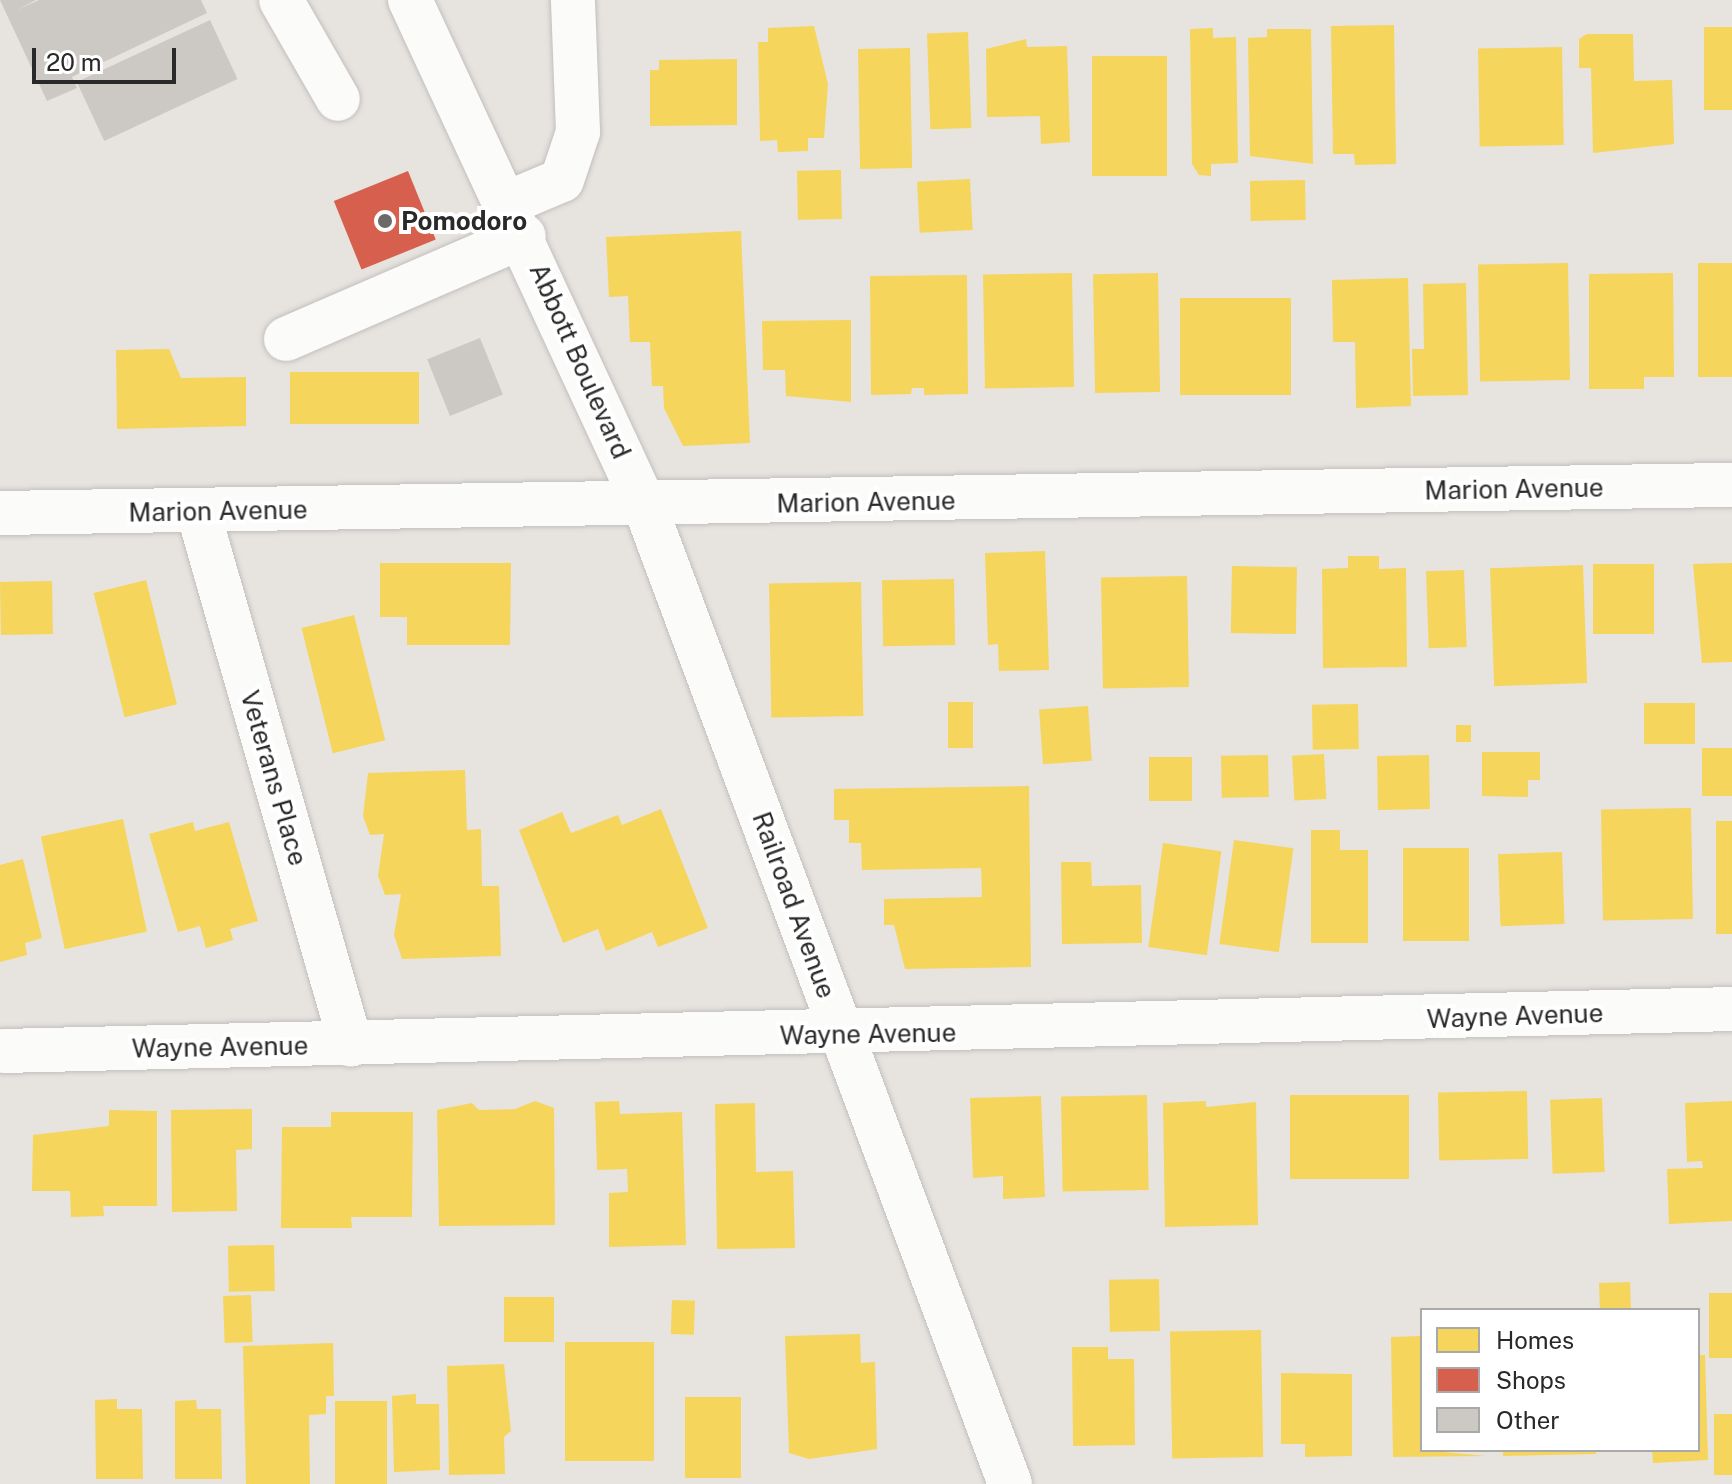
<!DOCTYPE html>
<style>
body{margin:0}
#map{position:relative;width:1732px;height:1484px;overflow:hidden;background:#e7e3de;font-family:"Public Sans",sans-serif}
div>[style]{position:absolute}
.homes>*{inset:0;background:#f6d55c;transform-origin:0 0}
.shops>*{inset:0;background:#d6604d;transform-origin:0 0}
.building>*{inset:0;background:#ccc9c5;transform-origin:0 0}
.roads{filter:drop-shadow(0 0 2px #c1bfbf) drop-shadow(0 0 2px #c1bfbf)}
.minor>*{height:44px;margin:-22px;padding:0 22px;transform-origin:22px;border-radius:22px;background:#fbfbfa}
.dots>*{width:22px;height:22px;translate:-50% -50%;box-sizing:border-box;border:4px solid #fff;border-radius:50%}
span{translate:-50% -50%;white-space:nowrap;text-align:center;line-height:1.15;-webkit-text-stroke:8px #fff;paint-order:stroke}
.poi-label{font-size:26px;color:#292929;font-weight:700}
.left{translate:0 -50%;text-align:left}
.street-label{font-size:26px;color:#292929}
.legend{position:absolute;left:1420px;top:1308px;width:280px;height:144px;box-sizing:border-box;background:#fff;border:2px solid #a9a9a9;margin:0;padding:10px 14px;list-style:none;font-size:24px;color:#292929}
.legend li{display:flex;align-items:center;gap:16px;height:40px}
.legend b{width:40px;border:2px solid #a9a9a9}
.scale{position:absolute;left:32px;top:48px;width:144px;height:36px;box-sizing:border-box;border:4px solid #292929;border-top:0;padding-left:10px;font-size:24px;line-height:28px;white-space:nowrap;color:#292929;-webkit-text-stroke:6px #fff;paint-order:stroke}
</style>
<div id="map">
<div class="homes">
<i style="clip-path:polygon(1394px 25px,1396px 164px,1355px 165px,1354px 154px,1333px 154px,1331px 26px)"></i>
<i style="clip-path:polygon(814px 26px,828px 84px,824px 138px,808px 138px,808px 151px,778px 152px,777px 140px,760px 141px,758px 42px,768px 42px,768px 28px)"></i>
<i style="left:1704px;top:27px;width:28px;height:83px"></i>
<i style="clip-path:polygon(1213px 28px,1213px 38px,1236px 37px,1238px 163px,1211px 164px,1211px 176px,1199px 175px,1192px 164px,1190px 29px)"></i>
<i style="clip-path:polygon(1267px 29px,1311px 29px,1313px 164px,1250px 156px,1248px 38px,1267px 37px)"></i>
<i style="left:968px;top:32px;width:96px;height:41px;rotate:88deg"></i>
<i style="clip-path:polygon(1587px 34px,1633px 34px,1634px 81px,1672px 80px,1674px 144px,1593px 153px,1591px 68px,1579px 68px,1579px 39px)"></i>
<i style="clip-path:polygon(1026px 39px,1027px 47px,1067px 46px,1070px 142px,1041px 144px,1040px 116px,987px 117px,986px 49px)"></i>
<i style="left:1562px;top:47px;width:98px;height:84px;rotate:89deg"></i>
<i style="left:910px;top:48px;width:120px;height:52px;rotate:89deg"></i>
<i style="left:1167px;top:56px;width:120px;height:75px;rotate:90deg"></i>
<i style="clip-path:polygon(737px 59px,737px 125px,650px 126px,650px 70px,659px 70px,659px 60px)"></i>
<i style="left:841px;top:170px;width:49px;height:44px;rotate:89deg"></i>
<i style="left:970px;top:179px;width:51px;height:53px;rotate:87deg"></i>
<i style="left:1305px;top:180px;width:40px;height:55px;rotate:89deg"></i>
<i style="clip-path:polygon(741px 231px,750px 443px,683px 446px,664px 408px,663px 386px,652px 386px,650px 342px,630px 342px,628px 296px,609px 297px,606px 237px)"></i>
<i style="left:1568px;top:263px;width:117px;height:90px;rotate:89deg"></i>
<i style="left:1732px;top:263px;width:114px;height:34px;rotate:90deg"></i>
<i style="left:1072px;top:273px;width:114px;height:89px;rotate:89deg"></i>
<i style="left:1158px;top:273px;width:119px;height:65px;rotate:89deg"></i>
<i style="clip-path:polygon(1673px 273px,1674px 377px,1644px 377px,1644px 389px,1589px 389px,1589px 274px)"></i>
<i style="clip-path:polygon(967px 275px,968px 394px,924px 395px,924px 388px,912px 388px,911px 394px,871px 395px,870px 276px)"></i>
<i style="clip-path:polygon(1408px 278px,1411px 406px,1356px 408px,1355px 342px,1333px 342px,1332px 280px)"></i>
<i style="clip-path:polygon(1466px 283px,1468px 395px,1413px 396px,1412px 349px,1424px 349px,1423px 284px)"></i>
<i style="left:1291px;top:298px;width:97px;height:111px;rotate:90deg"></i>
<i style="clip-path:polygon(851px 320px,851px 402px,786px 396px,785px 370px,763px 370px,762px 321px)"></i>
<i style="clip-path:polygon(169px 349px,181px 378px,246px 377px,246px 426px,117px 429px,116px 350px)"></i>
<i style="left:419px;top:372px;width:52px;height:129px;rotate:90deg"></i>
<i style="clip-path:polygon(1045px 551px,1049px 670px,999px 671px,998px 644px,988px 645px,985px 553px)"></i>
<i style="clip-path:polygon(1348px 556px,1379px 556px,1379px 569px,1406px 568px,1407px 667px,1323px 668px,1322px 569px,1348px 568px)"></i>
<i style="clip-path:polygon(380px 563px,511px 563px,510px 645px,407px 645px,407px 617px,380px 617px)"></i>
<i style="clip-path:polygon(1732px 563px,1732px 662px,1702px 663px,1693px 564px)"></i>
<i style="left:1593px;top:564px;width:61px;height:70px"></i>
<i style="left:1583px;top:565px;width:118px;height:93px;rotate:88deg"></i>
<i style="left:1232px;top:566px;width:65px;height:67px;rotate:1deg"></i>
<i style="left:1464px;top:570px;width:77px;height:38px;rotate:88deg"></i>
<i style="left:1187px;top:576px;width:111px;height:86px;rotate:89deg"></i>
<i style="left:954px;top:579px;width:66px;height:72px;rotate:89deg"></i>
<i style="left:146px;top:580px;width:128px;height:54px;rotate:76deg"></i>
<i style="left:52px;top:581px;width:53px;height:52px;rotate:89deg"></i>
<i style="left:861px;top:582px;width:134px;height:92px;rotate:89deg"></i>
<i style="left:354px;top:615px;width:129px;height:54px;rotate:76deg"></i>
<i style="left:948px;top:702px;width:25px;height:46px"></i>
<i style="left:1644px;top:703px;width:51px;height:41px"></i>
<i style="left:1358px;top:704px;width:45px;height:46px;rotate:89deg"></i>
<i style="left:1088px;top:706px;width:55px;height:49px;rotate:86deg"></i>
<i style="left:1456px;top:725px;width:15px;height:17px"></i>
<i style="left:1702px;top:748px;width:30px;height:48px"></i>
<i style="clip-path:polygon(1482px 752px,1540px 752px,1540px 780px,1528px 780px,1528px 797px,1482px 796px)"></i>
<i style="left:1324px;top:754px;width:45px;height:32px;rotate:87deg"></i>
<i style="left:1268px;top:755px;width:42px;height:47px;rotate:89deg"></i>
<i style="left:1429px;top:755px;width:54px;height:52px;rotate:89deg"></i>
<i style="left:1192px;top:757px;width:44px;height:43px;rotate:90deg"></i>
<i style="clip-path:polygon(465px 770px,467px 830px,481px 829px,482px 886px,499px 886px,501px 956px,402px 959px,394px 935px,401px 894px,385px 895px,378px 876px,384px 834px,370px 835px,363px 816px,368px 773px)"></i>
<i style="clip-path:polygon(1029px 786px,1031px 967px,905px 969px,894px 925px,884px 925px,884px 899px,982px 897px,981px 868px,862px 870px,861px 843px,849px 843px,849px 820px,834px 820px,834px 789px)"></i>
<i style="left:1691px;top:808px;width:111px;height:90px;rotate:89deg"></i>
<i style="clip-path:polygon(661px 809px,708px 928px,658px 947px,652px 932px,606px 951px,598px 929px,563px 943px,519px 830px,562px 812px,571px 833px,618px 815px,622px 825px)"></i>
<i style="left:123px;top:819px;width:115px;height:84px;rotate:78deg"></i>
<i style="left:1716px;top:821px;width:16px;height:113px"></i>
<i style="clip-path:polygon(193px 822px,195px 831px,229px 822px,258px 921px,230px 929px,233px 940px,206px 948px,200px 926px,178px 932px,149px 834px)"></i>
<i style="clip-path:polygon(1311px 830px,1340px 830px,1340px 850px,1368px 850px,1368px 943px,1311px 943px)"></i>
<i style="left:1234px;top:840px;width:60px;height:105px;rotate:8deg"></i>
<i style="left:1163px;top:843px;width:59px;height:105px;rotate:8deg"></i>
<i style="left:1403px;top:848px;width:66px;height:93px"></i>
<i style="left:1562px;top:852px;width:72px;height:64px;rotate:88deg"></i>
<i style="clip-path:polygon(23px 859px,42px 938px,25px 943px,27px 955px,0 962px,0 865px)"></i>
<i style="clip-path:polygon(1061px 862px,1091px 862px,1092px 886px,1141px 885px,1142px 943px,1062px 944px)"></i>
<i style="left:1527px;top:1091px;width:68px;height:89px;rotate:89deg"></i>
<i style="left:1147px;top:1095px;width:95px;height:86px;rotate:89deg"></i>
<i style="left:1409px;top:1095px;width:84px;height:119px;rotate:90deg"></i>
<i style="clip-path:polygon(1041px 1096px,1045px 1197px,1003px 1199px,1003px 1176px,973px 1178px,970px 1098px)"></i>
<i style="left:1602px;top:1098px;width:74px;height:52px;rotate:88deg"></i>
<i style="clip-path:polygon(535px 1101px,554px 1108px,555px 1225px,439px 1226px,437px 1110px,472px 1103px,479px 1110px,515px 1109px)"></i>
<i style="clip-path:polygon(619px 1101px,620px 1114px,682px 1112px,686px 1245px,609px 1247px,609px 1193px,628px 1192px,627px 1169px,597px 1170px,595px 1102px)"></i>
<i style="clip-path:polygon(1206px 1101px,1206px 1107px,1256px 1102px,1258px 1225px,1165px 1227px,1163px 1103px)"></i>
<i style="clip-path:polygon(1732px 1101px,1732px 1221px,1669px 1224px,1667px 1169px,1703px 1168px,1702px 1161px,1687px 1162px,1685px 1103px)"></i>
<i style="clip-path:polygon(755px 1103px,756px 1172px,793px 1171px,795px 1248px,717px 1249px,715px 1104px)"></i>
<i style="clip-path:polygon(252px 1109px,252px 1149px,236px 1150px,237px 1211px,172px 1212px,171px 1110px)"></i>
<i style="clip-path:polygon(109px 1110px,157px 1111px,157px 1206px,103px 1206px,104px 1216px,71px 1217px,70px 1191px,32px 1191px,33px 1135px,109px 1126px)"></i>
<i style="clip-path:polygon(331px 1112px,413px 1112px,412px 1217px,351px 1217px,352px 1228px,281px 1228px,282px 1127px,331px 1127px)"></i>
<i style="left:274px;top:1245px;width:46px;height:46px;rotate:89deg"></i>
<i style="left:1159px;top:1279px;width:52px;height:50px;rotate:89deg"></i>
<i style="left:1630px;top:1282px;width:28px;height:31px;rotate:88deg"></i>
<i style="left:1709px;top:1293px;width:23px;height:65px"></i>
<i style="left:251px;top:1295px;width:47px;height:28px;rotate:88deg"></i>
<i style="left:504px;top:1297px;width:50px;height:45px"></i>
<i style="left:672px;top:1300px;width:23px;height:34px;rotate:2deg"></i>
<i style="left:1261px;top:1330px;width:127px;height:91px;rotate:89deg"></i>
<i style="clip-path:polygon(860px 1334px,861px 1363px,875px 1362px,877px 1449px,809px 1459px,789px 1453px,785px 1336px)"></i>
<i style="clip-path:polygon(1422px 1336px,1422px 1450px,1486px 1456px,1393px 1457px,1391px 1337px)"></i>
<i style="left:654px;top:1342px;width:119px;height:89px;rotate:90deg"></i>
<i style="clip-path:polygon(333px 1343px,334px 1396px,326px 1396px,326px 1414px,309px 1415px,310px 1484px,246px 1484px,243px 1346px)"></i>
<i style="clip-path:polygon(1072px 1347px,1108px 1347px,1108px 1359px,1134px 1359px,1135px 1445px,1073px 1446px)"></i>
<i style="clip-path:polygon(1698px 1355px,1705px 1355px,1708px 1460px,1653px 1463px,1652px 1450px,1698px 1450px)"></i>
<i style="clip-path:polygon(504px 1364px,511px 1431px,504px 1437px,505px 1474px,449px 1475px,447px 1366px)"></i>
<i style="clip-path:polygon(1281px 1373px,1352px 1374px,1352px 1456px,1305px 1457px,1305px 1444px,1281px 1444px)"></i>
<i style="clip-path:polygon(416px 1394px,416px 1404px,439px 1404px,440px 1470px,394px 1472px,392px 1396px)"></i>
<i style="left:685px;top:1397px;width:56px;height:81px"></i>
<i style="clip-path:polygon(117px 1399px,117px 1409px,142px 1409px,143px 1479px,96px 1479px,95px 1400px)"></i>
<i style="clip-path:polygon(196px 1400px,197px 1409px,221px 1409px,222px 1479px,175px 1479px,175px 1401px)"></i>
<i style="left:387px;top:1401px;width:83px;height:52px;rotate:90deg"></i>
<i style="left:1714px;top:1414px;width:18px;height:61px"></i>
<i style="clip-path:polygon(1503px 1450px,1596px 1450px,1596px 1454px,1503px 1456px)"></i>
</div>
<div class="shops">
<i style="left:408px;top:171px;width:74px;height:80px;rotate:68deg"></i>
</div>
<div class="building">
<i style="clip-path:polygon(0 0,36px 0,17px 10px,39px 0,201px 0,207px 13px,72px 77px,77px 88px,47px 101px)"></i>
<i style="left:210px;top:20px;width:65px;height:147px;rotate:65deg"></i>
<i style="left:480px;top:338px;width:61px;height:57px;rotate:68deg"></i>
</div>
<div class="roads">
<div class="minor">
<i style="left:281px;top:0;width:114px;rotate:60.1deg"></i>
<i style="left:410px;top:0;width:558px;rotate:65.09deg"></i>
<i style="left:645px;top:506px;width:1044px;rotate:69.53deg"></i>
<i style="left:510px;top:202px;width:56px;rotate:-22.9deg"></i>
<i style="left:562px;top:180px;width:51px;rotate:-71.6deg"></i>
<i style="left:578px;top:132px;width:132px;rotate:-92.2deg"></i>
<i style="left:286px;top:339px;width:259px;rotate:-23.4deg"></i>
<i style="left:198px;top:511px;width:555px;rotate:74.01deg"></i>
<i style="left:0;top:513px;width:1732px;rotate:-0.93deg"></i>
<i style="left:3px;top:1051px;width:1730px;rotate:-1.39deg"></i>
</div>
</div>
<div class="dots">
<i style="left:385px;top:221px;background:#6c6a68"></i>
</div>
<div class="poi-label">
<span class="left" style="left:401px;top:221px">Pomodoro</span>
</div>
<div class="street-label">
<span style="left:580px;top:361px;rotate:66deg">Abbott Boulevard</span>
<span style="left:1514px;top:489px;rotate:-1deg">Marion Avenue</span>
<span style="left:866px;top:502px;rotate:-1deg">Marion Avenue</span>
<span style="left:218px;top:511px;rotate:-1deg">Marion Avenue</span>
<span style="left:274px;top:778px;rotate:74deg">Veterans Place</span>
<span style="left:794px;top:905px;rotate:70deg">Railroad Avenue</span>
<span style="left:1515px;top:1016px;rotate:-2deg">Wayne Avenue</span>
<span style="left:868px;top:1034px;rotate:-1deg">Wayne Avenue</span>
<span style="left:220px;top:1047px;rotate:-1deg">Wayne Avenue</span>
</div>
<ul class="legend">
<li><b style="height:22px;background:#f6d55c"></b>Homes</li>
<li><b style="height:22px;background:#d6604d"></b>Shops</li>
<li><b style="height:22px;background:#ccc9c5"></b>Other</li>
</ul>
<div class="scale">20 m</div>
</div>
